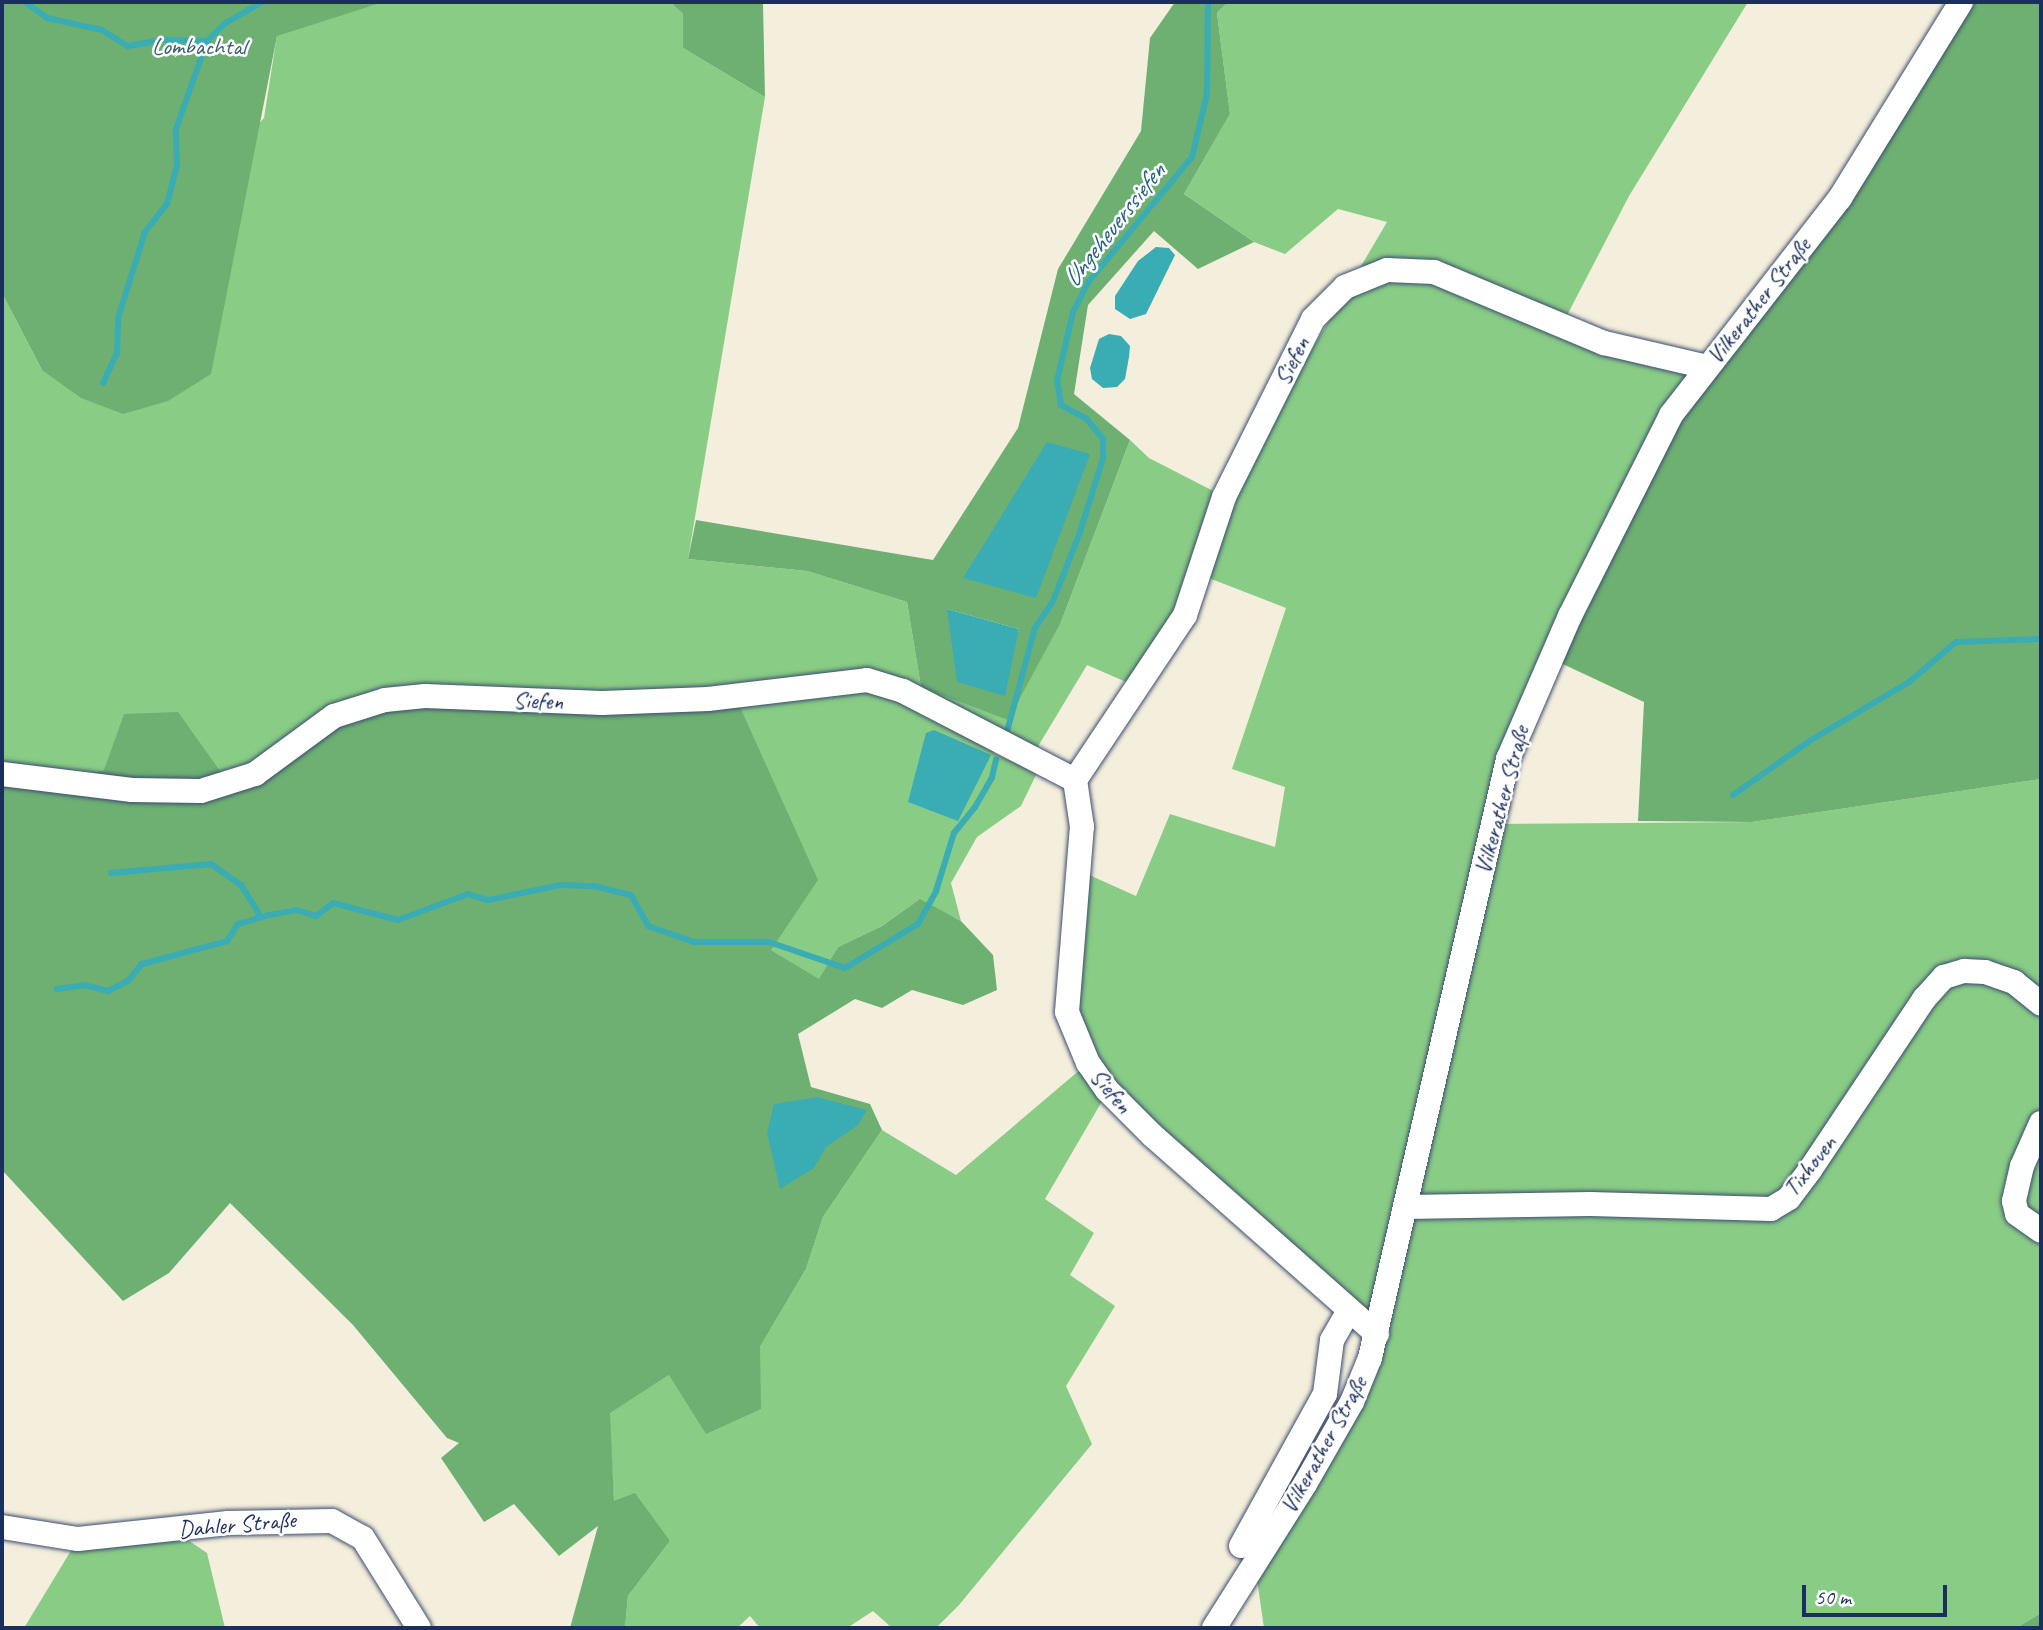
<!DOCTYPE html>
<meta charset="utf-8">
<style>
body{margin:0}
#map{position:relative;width:2043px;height:1630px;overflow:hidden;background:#f4efdc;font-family:Caveat,sans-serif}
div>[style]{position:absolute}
.green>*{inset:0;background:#89cc85}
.forest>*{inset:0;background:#6eb072}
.water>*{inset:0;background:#3aacb3}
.stream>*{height:6px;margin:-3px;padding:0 3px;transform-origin:3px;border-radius:3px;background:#3aacb3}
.roads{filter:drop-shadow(0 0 2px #3c4c71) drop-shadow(0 0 2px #3c4c71)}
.minor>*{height:24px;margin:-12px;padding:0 12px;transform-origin:12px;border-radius:12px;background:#fff}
span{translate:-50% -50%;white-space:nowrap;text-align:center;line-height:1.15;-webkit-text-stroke:5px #fff;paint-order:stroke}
.park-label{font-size:24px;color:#3c5e6a}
.street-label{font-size:24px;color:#1b2f5e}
.water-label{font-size:26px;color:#276180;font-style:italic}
.frame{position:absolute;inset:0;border:4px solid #1b2f5e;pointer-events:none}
.scale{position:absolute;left:1802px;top:1585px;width:145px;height:32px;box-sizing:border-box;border:4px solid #1b2f5e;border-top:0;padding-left:9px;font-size:21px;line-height:24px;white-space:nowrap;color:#1b2f5e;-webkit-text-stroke:5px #fff;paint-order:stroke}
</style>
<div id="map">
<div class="green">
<i style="clip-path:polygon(384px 2px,670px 2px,683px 14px,683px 48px,765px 97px,688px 559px,807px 571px,907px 602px,921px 687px,1061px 622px,1130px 440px,1149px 458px,1225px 497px,1387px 222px,1338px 209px,1285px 254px,1254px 242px,1184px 194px,1230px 114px,1217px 13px,1228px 2px,1748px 2px,1629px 196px,1562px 325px,1707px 367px,1650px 450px,1494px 824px,1752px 822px,2041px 779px,2041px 1613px,2016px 1628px,1264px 1628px,1255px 1566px,1377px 1334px,1108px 1091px,1045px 1199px,1094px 1233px,1070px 1275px,1115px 1306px,1066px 1386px,1092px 1444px,959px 1605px,936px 1628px,892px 1628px,873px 1611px,847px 1628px,760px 1628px,750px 1616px,737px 1628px,625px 1628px,628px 1596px,670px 1541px,614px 1502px,609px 1413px,669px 1375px,760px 1409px,760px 1347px,806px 1269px,823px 1217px,882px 1130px,956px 1175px,1088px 1063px,1073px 1031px,1078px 870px,1136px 896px,1170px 814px,1275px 847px,1285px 787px,1232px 769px,1286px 608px,1201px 575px,1140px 688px,1087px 665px,1031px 758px,998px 742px,993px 753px,1037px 773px,1021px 806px,977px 837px,951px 883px,961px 921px,919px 900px,882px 926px,838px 947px,819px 980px,771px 950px,255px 774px,104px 770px,59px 780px,2px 774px,2px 293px,42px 370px,264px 118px,277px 35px)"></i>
<i style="clip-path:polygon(173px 1530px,207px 1553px,225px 1628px,24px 1628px,78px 1539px)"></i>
</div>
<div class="forest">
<i style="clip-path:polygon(2px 2px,384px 2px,277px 36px,211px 374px,168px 401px,123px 414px,81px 398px,42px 370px,2px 293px)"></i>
<i style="clip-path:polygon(670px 2px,771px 2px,763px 4px,765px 97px,683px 48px,683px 14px)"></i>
<i style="clip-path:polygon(evenodd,1175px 2px,1228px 2px,1217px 13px,1230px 114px,1184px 194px,1254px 242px,1198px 269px,1154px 231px,1088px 305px,1074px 394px,1130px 440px,1061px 622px,1008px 720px,921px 687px,907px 602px,807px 571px,688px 559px,696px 520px,933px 560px,1018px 428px,1058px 269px,1141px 131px,1150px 38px,1175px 2px,947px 609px,1019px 629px,1013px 649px,947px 609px)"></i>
<i style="clip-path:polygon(1956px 2px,2041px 2px,2041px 779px,1752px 822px,1638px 821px,1644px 702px,1552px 659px,1650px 450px,1840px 198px)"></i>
<i style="clip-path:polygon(367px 704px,740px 707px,818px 880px,771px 950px,819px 979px,838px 947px,882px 926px,920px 899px,961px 921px,993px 955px,997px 990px,963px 1005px,912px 990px,882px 1008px,855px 999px,798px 1034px,811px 1087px,870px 1104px,882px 1130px,823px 1217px,806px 1269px,760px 1347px,761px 1409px,706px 1434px,669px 1375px,610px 1413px,614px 1501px,635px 1493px,670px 1541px,628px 1596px,625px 1628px,570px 1628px,598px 1526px,559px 1556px,514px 1504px,484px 1522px,441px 1458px,459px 1443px,447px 1438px,353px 1325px,230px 1203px,169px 1273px,123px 1301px,2px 1170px,2px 774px,59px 780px,104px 770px,124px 714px,178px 712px,230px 785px)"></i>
<i style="clip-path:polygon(2041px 1613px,2041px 1628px,2016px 1628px)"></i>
</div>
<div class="water">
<i style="clip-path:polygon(1156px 247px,1169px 248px,1175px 255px,1146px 314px,1130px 319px,1115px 309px,1115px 296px,1138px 261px)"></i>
<i style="clip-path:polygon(1109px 334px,1121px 336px,1130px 346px,1129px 357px,1125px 379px,1117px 387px,1103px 388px,1092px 379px,1090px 368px,1099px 339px)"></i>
<i style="clip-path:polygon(1047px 442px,1090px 454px,1036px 598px,963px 578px)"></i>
<i style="clip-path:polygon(947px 609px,1019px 629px,1005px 696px,957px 682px)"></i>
<i style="clip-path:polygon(934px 730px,991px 755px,958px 821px,908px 802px,926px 733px)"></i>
<i style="clip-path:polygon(817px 1097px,867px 1110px,858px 1125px,826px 1147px,814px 1168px,780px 1189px,767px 1133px,774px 1104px)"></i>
</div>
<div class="stream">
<i style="left:25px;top:2px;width:27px;rotate:36deg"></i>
<i style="left:47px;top:18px;width:56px;rotate:12.3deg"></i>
<i style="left:102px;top:30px;width:31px;rotate:32deg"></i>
<i style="left:128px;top:46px;width:35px;rotate:-10deg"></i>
<i style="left:162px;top:40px;width:45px;rotate:1.3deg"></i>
<i style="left:103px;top:383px;width:33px;rotate:-65deg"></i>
<i style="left:117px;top:353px;width:35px;rotate:-88deg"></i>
<i style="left:118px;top:318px;width:90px;rotate:-72.6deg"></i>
<i style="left:145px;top:232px;width:36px;rotate:-52deg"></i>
<i style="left:167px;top:204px;width:40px;rotate:-75.6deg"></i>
<i style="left:177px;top:165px;width:36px;rotate:-92deg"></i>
<i style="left:176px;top:129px;width:93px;rotate:-70.6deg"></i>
<i style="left:207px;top:41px;width:24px;rotate:-45deg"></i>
<i style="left:224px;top:24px;width:44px;rotate:-30.1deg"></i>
<i style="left:1008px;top:728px;width:104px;rotate:-74.9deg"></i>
<i style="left:1035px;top:628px;width:32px;rotate:-56deg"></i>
<i style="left:1053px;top:601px;width:74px;rotate:-68.6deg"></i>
<i style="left:1080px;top:532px;width:77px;rotate:-72.7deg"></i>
<i style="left:1103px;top:458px;width:19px;rotate:-90deg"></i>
<i style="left:1103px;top:439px;width:26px;rotate:-129deg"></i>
<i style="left:1087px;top:419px;width:30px;rotate:-152deg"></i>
<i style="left:1061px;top:405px;width:24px;rotate:-99deg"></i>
<i style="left:1057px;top:381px;width:71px;rotate:-76.9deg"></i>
<i style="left:1073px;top:312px;width:35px;rotate:-63deg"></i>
<i style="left:1089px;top:281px;width:161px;rotate:-50.3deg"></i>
<i style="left:1192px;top:157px;width:65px;rotate:-76.6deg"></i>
<i style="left:1207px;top:94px;width:92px;rotate:-89.4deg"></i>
<i style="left:1733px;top:795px;width:95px;rotate:-35.2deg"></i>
<i style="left:1811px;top:740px;width:114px;rotate:-30.6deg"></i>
<i style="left:1909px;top:682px;width:62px;rotate:-40.4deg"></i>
<i style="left:1956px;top:642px;width:85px;rotate:-2deg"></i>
<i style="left:111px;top:873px;width:100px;rotate:-5.1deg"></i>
<i style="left:211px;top:864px;width:37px;rotate:35deg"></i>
<i style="left:241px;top:885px;width:38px;rotate:58deg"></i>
<i style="left:57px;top:989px;width:28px;rotate:-8deg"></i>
<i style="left:85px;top:985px;width:24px;rotate:15deg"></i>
<i style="left:108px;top:991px;width:22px;rotate:-27deg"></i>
<i style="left:128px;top:981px;width:22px;rotate:-51deg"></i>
<i style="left:142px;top:964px;width:88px;rotate:-15.1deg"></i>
<i style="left:227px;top:941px;width:20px;rotate:-57deg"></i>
<i style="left:238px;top:924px;width:32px;rotate:-16deg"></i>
<i style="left:269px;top:915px;width:28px;rotate:-10deg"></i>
<i style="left:297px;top:910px;width:20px;rotate:18deg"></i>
<i style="left:316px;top:916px;width:21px;rotate:-37deg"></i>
<i style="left:333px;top:903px;width:67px;rotate:14.7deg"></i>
<i style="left:398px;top:920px;width:75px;rotate:-20.4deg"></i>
<i style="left:468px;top:894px;width:21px;rotate:17deg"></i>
<i style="left:488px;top:900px;width:75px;rotate:-11.6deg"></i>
<i style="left:561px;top:885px;width:33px;rotate:2deg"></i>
<i style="left:594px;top:886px;width:38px;rotate:14deg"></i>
<i style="left:631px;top:895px;width:35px;rotate:61deg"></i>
<i style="left:648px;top:926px;width:49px;rotate:19.2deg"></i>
<i style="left:694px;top:942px;width:75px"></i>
<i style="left:769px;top:942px;width:80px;rotate:18.9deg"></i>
<i style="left:845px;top:968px;width:85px;rotate:-31.1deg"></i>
<i style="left:918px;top:924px;width:38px;rotate:-61deg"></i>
<i style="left:936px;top:891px;width:61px;rotate:-72.8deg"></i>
<i style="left:954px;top:833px;width:33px;rotate:-51deg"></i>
<i style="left:975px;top:807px;width:34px;rotate:-60deg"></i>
<i style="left:992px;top:777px;width:18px;rotate:-77deg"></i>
</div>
<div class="roads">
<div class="minor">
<i style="left:2px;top:774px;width:131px;rotate:7deg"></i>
<i style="left:132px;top:790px;width:69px;rotate:0.8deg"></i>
<i style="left:201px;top:791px;width:57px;rotate:-17.5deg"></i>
<i style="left:255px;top:774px;width:98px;rotate:-36.3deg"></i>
<i style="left:334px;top:716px;width:53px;rotate:-17.4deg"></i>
<i style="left:385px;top:700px;width:40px;rotate:-5.7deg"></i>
<i style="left:425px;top:696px;width:177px;rotate:2.3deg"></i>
<i style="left:602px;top:703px;width:106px;rotate:-2.2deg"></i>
<i style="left:708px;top:699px;width:160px;rotate:-6.8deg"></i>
<i style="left:867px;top:680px;width:38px;rotate:17deg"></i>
<i style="left:903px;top:691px;width:194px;rotate:27.4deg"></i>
<i style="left:2041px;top:1123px;width:47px;rotate:113.8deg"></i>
<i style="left:2022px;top:1166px;width:36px;rotate:103deg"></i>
<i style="left:2014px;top:1201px;width:13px;rotate:77deg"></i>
<i style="left:2017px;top:1214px;width:29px;rotate:35deg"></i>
<i style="left:1406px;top:1207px;width:184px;rotate:-0.9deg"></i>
<i style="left:1590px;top:1204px;width:181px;rotate:1.6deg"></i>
<i style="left:1771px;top:1209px;width:21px;rotate:-31deg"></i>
<i style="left:1789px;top:1198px;width:35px;rotate:-53deg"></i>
<i style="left:1810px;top:1170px;width:206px;rotate:-56.3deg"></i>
<i style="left:1924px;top:999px;width:30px;rotate:-48deg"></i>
<i style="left:1944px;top:977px;width:21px;rotate:-17deg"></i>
<i style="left:1964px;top:971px;width:21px;rotate:3deg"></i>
<i style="left:1985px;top:972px;width:31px;rotate:19deg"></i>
<i style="left:2014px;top:982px;width:35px;rotate:39deg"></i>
<i style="left:1377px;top:1334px;width:299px;rotate:-138.5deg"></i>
<i style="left:1153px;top:1136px;width:65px;rotate:-135deg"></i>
<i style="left:1107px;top:1090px;width:33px;rotate:-125deg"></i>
<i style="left:1088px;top:1063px;width:55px;rotate:-112.4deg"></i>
<i style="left:1067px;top:1012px;width:186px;rotate:-85.4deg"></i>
<i style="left:1082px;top:827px;width:48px;rotate:-98.5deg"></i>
<i style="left:1075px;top:780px;width:198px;rotate:-56.3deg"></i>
<i style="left:1185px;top:615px;width:124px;rotate:-71.7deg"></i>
<i style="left:1224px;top:497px;width:199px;rotate:-63.4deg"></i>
<i style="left:1313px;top:319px;width:45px;rotate:-45deg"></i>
<i style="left:1345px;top:287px;width:45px;rotate:-22deg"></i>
<i style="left:1387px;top:270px;width:47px;rotate:2.4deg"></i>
<i style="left:1434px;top:272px;width:184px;rotate:22.7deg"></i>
<i style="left:1604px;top:343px;width:106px;rotate:13.1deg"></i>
<i style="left:2px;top:1527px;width:77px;rotate:9deg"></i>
<i style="left:78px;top:1539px;width:151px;rotate:-6.1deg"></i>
<i style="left:228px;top:1523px;width:104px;rotate:-1.1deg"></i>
<i style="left:332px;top:1521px;width:35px;rotate:29deg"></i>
<i style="left:363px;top:1538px;width:106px;rotate:58.1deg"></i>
<i style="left:1241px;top:1546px;width:174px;rotate:-61.1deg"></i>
<i style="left:1325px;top:1394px;width:54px;rotate:-82.6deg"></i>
<i style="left:1332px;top:1340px;width:32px;rotate:-60deg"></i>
<i style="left:1214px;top:1628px;width:170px;rotate:-57.7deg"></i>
<i style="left:1305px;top:1484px;width:95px;rotate:-60.2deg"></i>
<i style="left:1352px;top:1402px;width:48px;rotate:-67.8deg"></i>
<i style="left:1370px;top:1358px;width:615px;rotate:-77.03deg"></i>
<i style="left:1508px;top:759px;width:156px;rotate:-66.6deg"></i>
<i style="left:1570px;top:616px;width:225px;rotate:-63.3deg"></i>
<i style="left:1671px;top:415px;width:275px;rotate:-52.1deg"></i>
<i style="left:1840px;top:198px;width:230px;rotate:-58.3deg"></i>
</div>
</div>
<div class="park-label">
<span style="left:199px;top:47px">Lombachtal</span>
</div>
<div class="street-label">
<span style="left:1759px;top:301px;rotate:-52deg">Vilkerather Straße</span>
<span style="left:1292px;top:361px;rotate:-63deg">Siefen</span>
<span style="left:538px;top:701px;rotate:2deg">Siefen</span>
<span style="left:1502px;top:800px;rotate:-75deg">Vilkerather Straße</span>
<span style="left:1111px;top:1091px;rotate:50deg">Siefen</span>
<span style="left:1810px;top:1166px;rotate:-52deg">Tixhoven</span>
<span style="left:1324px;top:1445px;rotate:-61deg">Vilkerather Straße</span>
<span style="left:237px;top:1525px;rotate:-5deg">Dahler Straße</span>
</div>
<div class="water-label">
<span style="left:1114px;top:225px;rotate:-52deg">Ungeheuerssiefen</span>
</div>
<div class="frame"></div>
<div class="scale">50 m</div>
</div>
